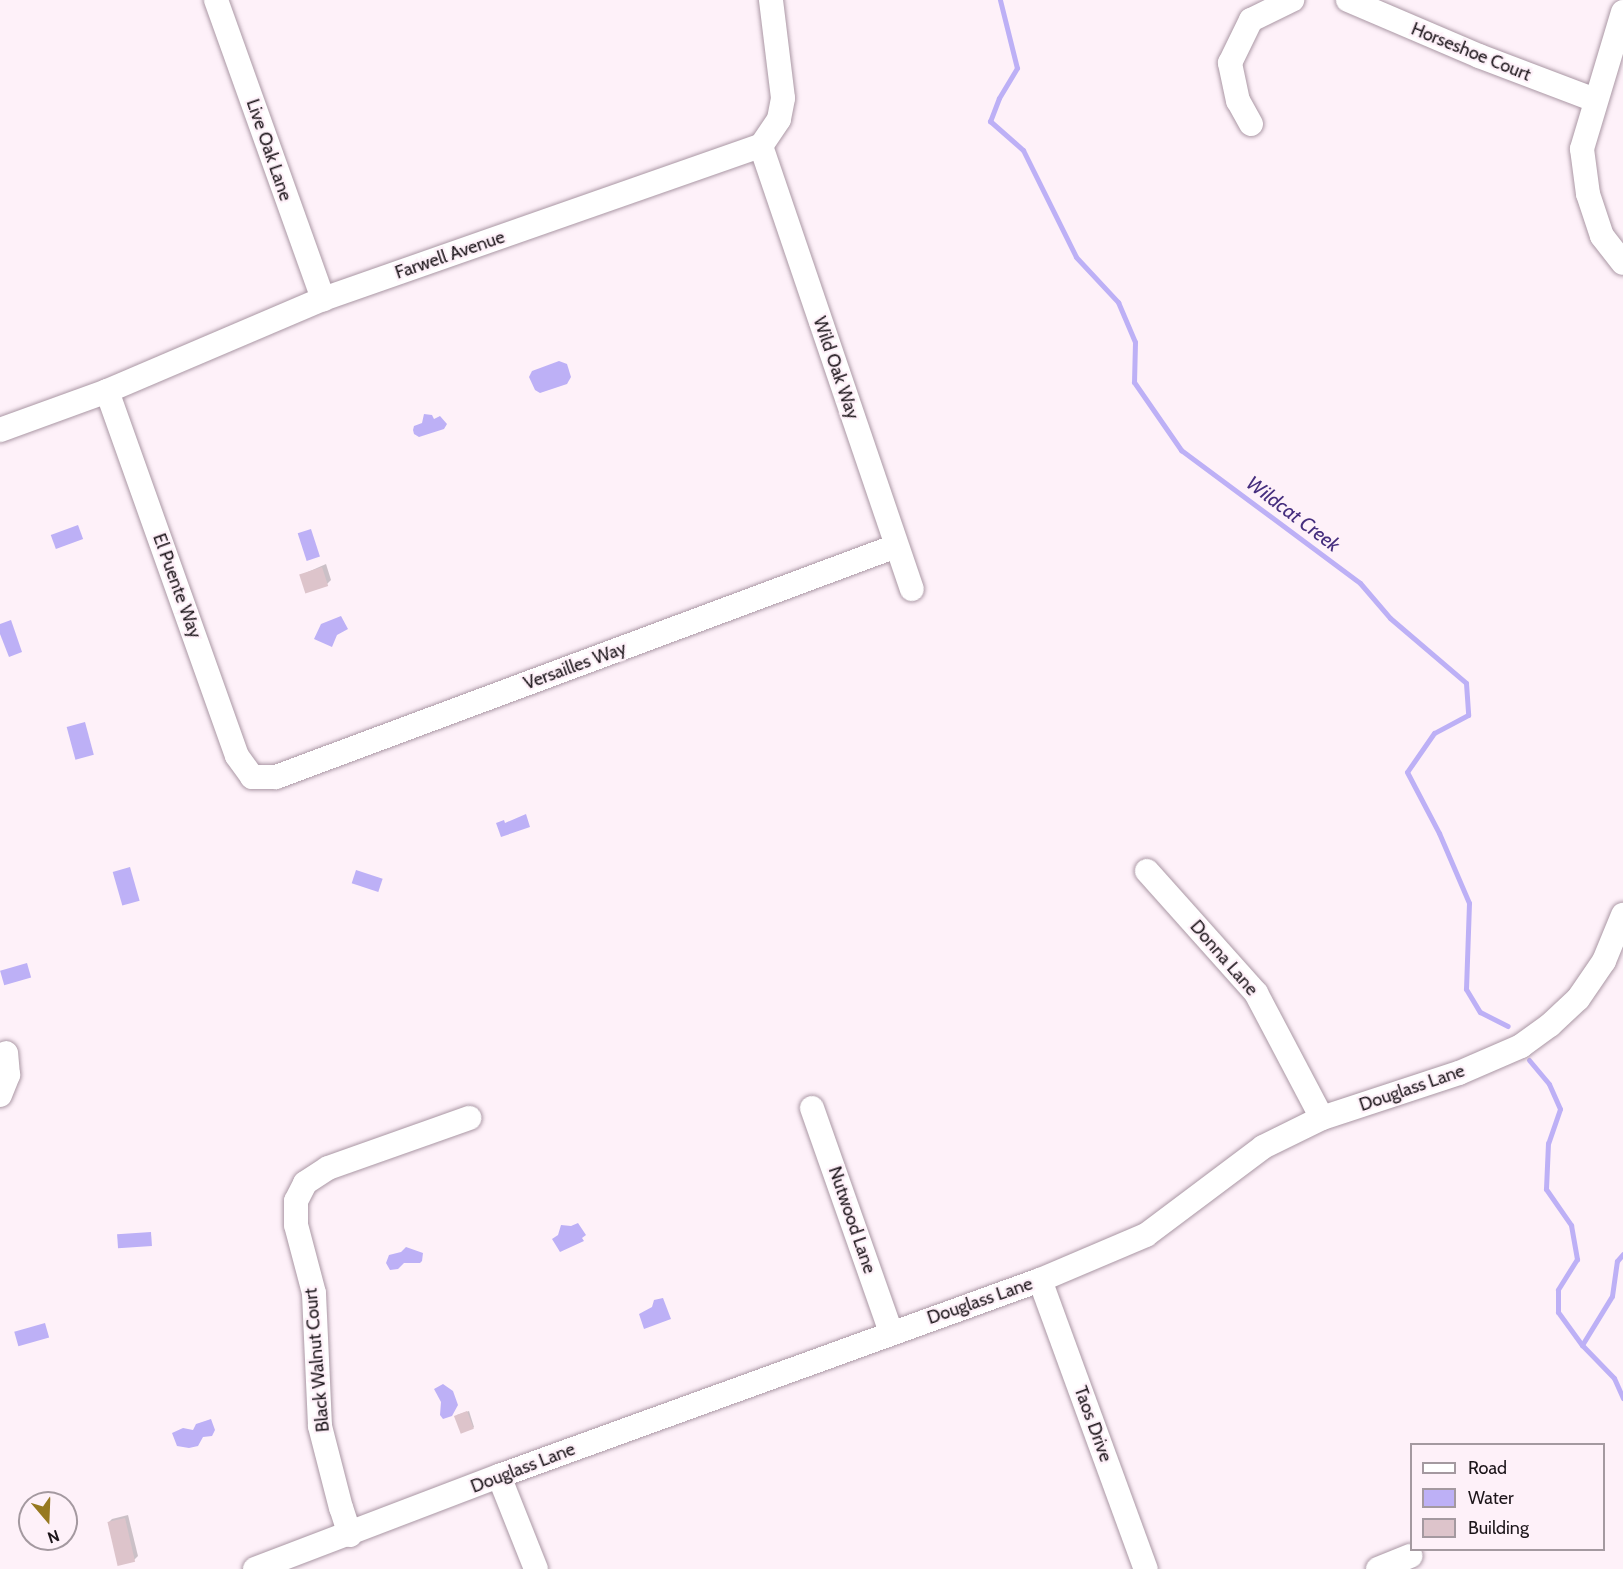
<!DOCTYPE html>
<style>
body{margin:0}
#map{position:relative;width:1623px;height:1569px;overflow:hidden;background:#fef1f9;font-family:Cabin,sans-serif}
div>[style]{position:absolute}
.water>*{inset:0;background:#bdb0f6;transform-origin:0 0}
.shadow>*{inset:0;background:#0003}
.stream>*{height:5px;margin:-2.5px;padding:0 2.5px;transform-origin:2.5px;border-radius:2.5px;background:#bdb0f6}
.building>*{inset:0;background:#ddc4cb;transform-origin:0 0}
.roads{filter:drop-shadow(0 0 2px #aa97a4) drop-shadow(0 0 2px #aa97a4)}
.minor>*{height:24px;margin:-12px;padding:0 12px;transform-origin:12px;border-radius:12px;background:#fff}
span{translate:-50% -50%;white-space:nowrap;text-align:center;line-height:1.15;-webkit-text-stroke:4.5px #fef1f9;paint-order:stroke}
.street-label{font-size:18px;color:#1c151a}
.water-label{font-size:20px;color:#462e7e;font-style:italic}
.legend{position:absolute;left:1410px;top:1443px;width:195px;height:108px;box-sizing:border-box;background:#fef1f9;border:2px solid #a499a0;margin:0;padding:8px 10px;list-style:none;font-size:18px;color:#1c151a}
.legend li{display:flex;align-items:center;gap:12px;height:30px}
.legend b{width:30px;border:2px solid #a499a0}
.north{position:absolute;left:18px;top:1491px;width:60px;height:60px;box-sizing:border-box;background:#fef1f9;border:2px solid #a499a0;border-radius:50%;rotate:161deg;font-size:16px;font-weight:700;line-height:24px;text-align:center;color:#1c151a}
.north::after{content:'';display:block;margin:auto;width:21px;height:27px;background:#977921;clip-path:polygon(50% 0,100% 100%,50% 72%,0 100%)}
</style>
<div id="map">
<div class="water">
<i style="clip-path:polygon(559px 361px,567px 364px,571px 377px,567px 384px,540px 393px,535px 390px,529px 377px,532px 371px)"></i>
<i style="clip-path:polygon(424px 414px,432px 415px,434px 419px,440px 416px,447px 424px,444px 429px,419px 437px,414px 434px,413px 430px,414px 426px,422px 423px)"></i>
<i style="left:78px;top:525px;width:15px;height:29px;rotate:70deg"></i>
<i style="left:311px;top:529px;width:29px;height:14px;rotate:72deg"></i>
<i style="clip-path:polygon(341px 616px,348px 629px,337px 635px,332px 647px,314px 639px,321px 624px)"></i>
<i style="clip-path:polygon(11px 620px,22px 652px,9px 657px,0 634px,0 624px)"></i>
<i style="left:85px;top:722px;width:34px;height:19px;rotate:75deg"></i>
<i style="clip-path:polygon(526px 814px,530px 827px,501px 837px,496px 823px,504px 820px,505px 823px)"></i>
<i style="left:130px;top:867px;width:35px;height:18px;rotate:74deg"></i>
<i style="left:356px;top:870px;width:28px;height:14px;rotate:18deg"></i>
<i style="left:27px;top:963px;width:15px;height:28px;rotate:74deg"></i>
<i style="clip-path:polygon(578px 1223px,586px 1235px,582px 1238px,584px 1241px,560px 1252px,552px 1239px,558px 1235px,561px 1225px,571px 1226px)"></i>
<i style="left:151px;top:1232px;width:14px;height:34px;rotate:86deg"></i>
<i style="clip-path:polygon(406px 1247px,423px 1253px,422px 1261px,420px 1263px,404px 1263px,398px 1269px,390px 1270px,386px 1263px,389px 1255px,401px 1252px)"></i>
<i style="clip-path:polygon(663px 1298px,671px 1319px,644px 1329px,639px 1314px,652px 1307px,654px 1300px)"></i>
<i style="left:45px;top:1323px;width:15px;height:32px;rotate:74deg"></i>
<i style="clip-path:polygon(443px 1384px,453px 1391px,458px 1405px,452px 1416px,443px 1419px,440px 1415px,441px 1402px,434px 1389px)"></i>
<i style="clip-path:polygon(211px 1419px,215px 1430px,212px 1436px,203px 1437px,198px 1446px,189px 1448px,177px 1446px,172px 1433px,183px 1428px,193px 1430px,196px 1424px)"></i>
</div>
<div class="shadow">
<i style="clip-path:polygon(326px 564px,331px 580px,327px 584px,301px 575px)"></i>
<i style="clip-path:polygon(469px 1411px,474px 1427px,473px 1428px,457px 1415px)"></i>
<i style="clip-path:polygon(128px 1515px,138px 1556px,134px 1560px,108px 1523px,112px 1519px)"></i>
</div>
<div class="stream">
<i style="left:1000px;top:0;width:70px;rotate:76deg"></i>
<i style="left:1017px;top:68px;width:35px;rotate:121deg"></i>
<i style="left:999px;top:98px;width:25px;rotate:111deg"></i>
<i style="left:990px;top:121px;width:44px;rotate:41.3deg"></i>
<i style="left:1023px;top:150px;width:119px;rotate:63.6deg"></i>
<i style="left:1076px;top:257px;width:62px;rotate:47deg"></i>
<i style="left:1118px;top:302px;width:43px;rotate:67deg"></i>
<i style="left:1135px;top:342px;width:40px;rotate:91.4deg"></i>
<i style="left:1134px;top:382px;width:83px;rotate:55.3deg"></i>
<i style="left:1181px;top:450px;width:223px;rotate:36.6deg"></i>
<i style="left:1360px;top:583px;width:46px;rotate:49.4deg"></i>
<i style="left:1390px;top:618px;width:100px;rotate:40.5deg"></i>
<i style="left:1466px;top:683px;width:32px;rotate:86deg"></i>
<i style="left:1468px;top:715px;width:38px;rotate:152deg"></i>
<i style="left:1434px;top:733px;width:47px;rotate:124.7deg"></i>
<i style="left:1407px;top:772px;width:69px;rotate:62.3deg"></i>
<i style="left:1439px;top:833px;width:76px;rotate:66.8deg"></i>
<i style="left:1469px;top:903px;width:86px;rotate:92deg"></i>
<i style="left:1466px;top:989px;width:27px;rotate:59deg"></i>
<i style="left:1480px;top:1012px;width:31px;rotate:27deg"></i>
<i style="left:1529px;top:1060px;width:31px;rotate:50deg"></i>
<i style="left:1549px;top:1084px;width:27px;rotate:66deg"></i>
<i style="left:1560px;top:1109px;width:36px;rotate:109deg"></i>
<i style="left:1548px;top:1143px;width:46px;rotate:92.5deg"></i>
<i style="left:1546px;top:1189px;width:44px;rotate:55.2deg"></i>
<i style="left:1571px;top:1225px;width:35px;rotate:80deg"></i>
<i style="left:1577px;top:1259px;width:36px;rotate:122deg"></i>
<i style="left:1558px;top:1290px;width:22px;rotate:90deg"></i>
<i style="left:1558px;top:1312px;width:41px;rotate:54deg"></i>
<i style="left:1582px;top:1345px;width:46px;rotate:45.9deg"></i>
<i style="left:1614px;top:1378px;width:22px;rotate:66deg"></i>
<i style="left:1582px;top:1345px;width:57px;rotate:-58.5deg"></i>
<i style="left:1612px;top:1296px;width:35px;rotate:-82deg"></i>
<i style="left:1617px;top:1261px;width:9px;rotate:-49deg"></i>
</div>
<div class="building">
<i style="left:322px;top:567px;width:20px;height:24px;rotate:72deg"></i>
<i style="left:467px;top:1411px;width:19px;height:14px;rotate:69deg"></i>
<i style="left:125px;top:1518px;width:45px;height:18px;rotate:77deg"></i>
</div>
<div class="roads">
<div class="minor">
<i style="left:216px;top:0;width:318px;rotate:70.3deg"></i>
<i style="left:1348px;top:0;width:142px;rotate:23.1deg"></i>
<i style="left:1479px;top:56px;width:124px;rotate:20.8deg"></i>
<i style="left:1623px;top:12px;width:143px;rotate:106.7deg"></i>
<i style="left:1582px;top:149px;width:45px;rotate:82.4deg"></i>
<i style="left:1588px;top:194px;width:44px;rotate:71.6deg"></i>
<i style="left:1602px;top:236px;width:34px;rotate:52deg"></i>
<i style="left:1251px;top:124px;width:26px;rotate:-119deg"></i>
<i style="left:1238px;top:101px;width:39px;rotate:-102deg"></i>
<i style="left:1230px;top:63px;width:48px;rotate:-64deg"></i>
<i style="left:1251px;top:20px;width:46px;rotate:-26deg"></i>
<i style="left:761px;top:146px;width:468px;rotate:71.2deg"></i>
<i style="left:107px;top:391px;width:387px;rotate:70.4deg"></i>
<i style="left:237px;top:756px;width:26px;rotate:54deg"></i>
<i style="left:252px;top:777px;width:24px"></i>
<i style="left:276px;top:777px;width:662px;rotate:-20.43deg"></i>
<i style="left:0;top:430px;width:114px;rotate:-20deg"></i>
<i style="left:107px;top:391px;width:235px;rotate:-23.1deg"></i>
<i style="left:323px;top:299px;width:464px;rotate:-19.3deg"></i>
<i style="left:761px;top:146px;width:32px;rotate:-56deg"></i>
<i style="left:779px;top:119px;width:21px;rotate:-79deg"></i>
<i style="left:783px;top:98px;width:99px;rotate:-97deg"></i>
<i style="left:1147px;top:871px;width:164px;rotate:48.2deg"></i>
<i style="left:1256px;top:993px;width:141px;rotate:62.2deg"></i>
<i style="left:0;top:1095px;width:22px;rotate:-68deg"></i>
<i style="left:8px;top:1075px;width:22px;rotate:-95deg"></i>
<i style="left:812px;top:1108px;width:238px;rotate:70.6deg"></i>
<i style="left:1040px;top:1280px;width:308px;rotate:69.9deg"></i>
<i style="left:499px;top:1476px;width:100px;rotate:68.3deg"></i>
<i style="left:350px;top:1535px;width:28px;rotate:-108deg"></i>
<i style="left:341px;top:1508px;width:85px;rotate:-104.4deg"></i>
<i style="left:320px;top:1426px;width:133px;rotate:-92.6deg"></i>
<i style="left:314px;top:1293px;width:70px;rotate:-104.8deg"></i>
<i style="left:296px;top:1225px;width:24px;rotate:-90deg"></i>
<i style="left:296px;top:1201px;width:20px;rotate:-63deg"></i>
<i style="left:305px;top:1183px;width:27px;rotate:-33deg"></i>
<i style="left:328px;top:1168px;width:150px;rotate:-19.5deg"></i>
<i style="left:255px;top:1569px;width:261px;rotate:-20.9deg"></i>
<i style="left:499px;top:1476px;width:575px;rotate:-19.92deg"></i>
<i style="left:1040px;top:1280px;width:115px;rotate:-23deg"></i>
<i style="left:1146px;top:1235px;width:146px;rotate:-36.9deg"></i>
<i style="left:1263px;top:1147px;width:66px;rotate:-26.2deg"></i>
<i style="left:1322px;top:1118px;width:144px;rotate:-18.2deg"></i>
<i style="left:1459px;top:1073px;width:68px;rotate:-23.5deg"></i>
<i style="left:1521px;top:1046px;width:36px;rotate:-36deg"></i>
<i style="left:1550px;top:1025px;width:38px;rotate:-43deg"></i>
<i style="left:1578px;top:999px;width:46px;rotate:-55.6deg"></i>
<i style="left:1604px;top:961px;width:50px;rotate:-67.6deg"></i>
<i style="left:1378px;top:1569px;width:35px;rotate:-22deg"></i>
</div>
</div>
<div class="street-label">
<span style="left:1471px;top:52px;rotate:22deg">Horseshoe Court</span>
<span style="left:269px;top:150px;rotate:71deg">Live Oak Lane</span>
<span style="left:450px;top:255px;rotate:-19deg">Farwell Avenue</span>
<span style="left:836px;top:368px;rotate:71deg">Wild Oak Way</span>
<span style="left:177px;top:586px;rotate:70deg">El Puente Way</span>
<span style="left:575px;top:666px;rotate:-20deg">Versailles Way</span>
<span style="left:1224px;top:958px;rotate:49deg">Donna Lane</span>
<span style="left:1412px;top:1088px;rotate:-19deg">Douglass Lane</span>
<span style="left:852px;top:1220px;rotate:71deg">Nutwood Lane</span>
<span style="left:980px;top:1301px;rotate:-19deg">Douglass Lane</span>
<span style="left:317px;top:1360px;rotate:-95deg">Black Walnut Court</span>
<span style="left:1093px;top:1424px;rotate:70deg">Taos Drive</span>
<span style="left:523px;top:1468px;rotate:-21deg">Douglass Lane</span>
</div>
<div class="water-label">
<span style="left:1293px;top:514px;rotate:37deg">Wildcat Creek</span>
</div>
<ul class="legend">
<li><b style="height:8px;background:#fff"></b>Road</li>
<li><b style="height:16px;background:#bdb0f6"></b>Water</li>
<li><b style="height:16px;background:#ddc4cb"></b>Building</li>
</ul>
<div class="north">N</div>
</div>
